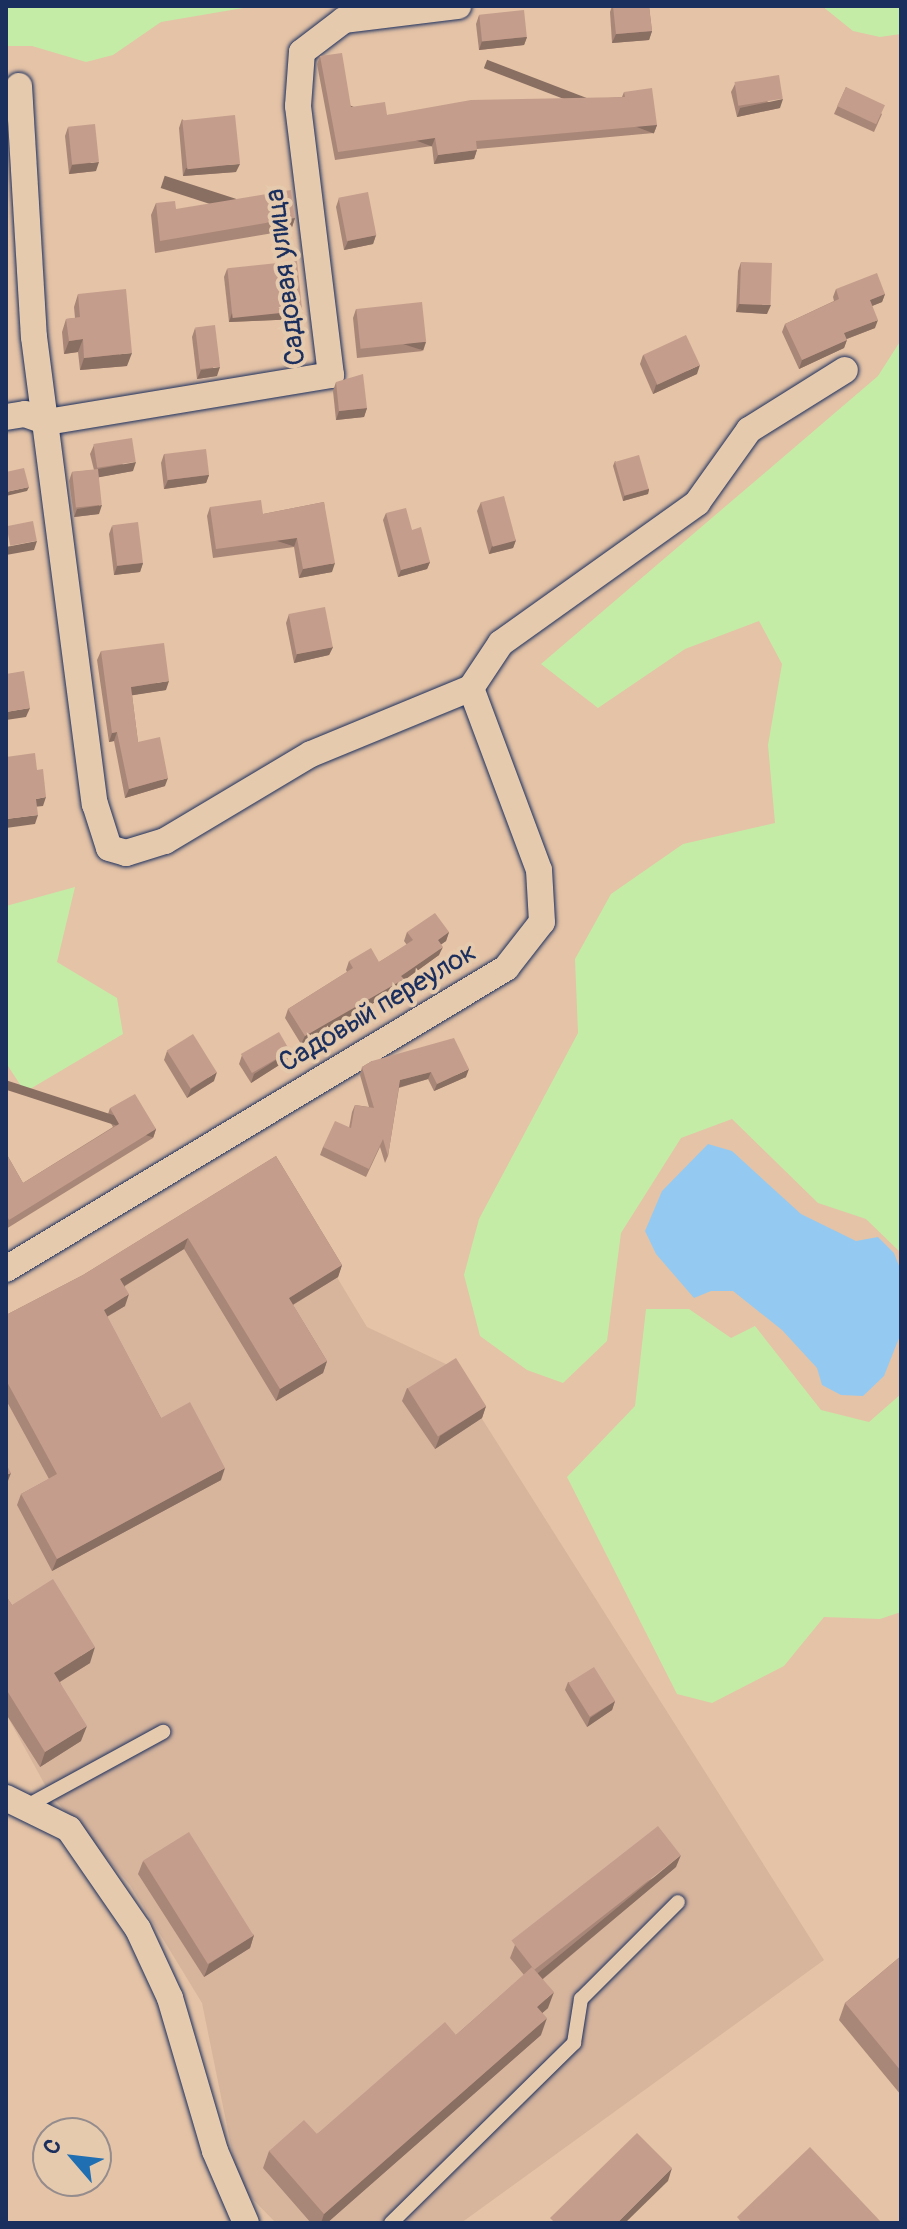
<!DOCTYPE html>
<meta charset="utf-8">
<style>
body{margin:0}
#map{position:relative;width:907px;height:2229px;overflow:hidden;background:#e5c3a6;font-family:Pangolin,sans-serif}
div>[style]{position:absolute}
.built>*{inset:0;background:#d7b59d}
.green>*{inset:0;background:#c4eca7}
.water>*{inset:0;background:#94caf2}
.roads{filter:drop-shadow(0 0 2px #1b2f5e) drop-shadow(0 0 2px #1b2f5e)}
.service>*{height:14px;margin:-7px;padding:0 7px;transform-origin:7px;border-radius:7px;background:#e6caad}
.minor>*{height:26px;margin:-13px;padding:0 13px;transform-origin:13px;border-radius:13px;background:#e6caad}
.wall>*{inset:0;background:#a98778}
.shaded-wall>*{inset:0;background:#896e62;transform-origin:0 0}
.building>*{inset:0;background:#c49d8c;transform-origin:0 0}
span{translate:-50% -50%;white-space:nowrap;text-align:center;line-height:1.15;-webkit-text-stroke:8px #e6caad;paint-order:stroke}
.street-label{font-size:28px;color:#1b2f5e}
.frame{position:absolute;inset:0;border:8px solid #1b2f5e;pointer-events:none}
.north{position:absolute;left:32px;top:2117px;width:80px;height:80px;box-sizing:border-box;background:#e6caad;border:2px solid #958c8d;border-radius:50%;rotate:298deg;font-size:22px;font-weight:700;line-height:32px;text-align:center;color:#1b2f5e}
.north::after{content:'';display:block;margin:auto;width:28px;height:36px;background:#1f6fb2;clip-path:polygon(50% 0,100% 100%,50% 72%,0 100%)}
</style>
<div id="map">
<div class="built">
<i style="clip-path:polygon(271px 1168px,367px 1327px,448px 1365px,824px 1960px,461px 2223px,276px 2223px,239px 2185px,202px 2003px,130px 1885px,50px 1794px,6px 1714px,6px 1323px)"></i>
</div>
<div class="green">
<i style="clip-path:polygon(6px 6px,255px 6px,161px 22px,113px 55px,86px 62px,32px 46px,6px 46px)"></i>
<i style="clip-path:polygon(822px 6px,901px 6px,901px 34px,880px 37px,853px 31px)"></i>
<i style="clip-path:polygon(901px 340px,901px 1253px,866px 1219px,818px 1203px,732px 1119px,681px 1138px,621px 1233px,607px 1341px,563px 1383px,527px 1370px,480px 1336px,464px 1275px,479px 1219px,578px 1033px,575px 959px,611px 894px,683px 844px,775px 823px,768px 745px,782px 664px,759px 621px,685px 649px,598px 708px,541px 664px,878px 376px)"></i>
<i style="clip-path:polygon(75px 887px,57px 962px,117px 998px,123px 1034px,25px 1092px,6px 1063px,6px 906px)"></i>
<i style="clip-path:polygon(646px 1309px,689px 1309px,731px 1338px,755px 1326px,821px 1410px,869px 1422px,901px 1394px,901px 1612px,880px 1619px,824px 1617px,784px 1666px,712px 1703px,677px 1694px,567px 1477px,635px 1406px)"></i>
</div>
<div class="water">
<i style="clip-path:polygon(708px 1144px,732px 1151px,801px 1214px,856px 1241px,878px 1237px,894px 1253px,901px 1271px,901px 1333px,884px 1376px,863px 1396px,841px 1395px,822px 1385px,817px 1368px,782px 1330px,733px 1291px,711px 1291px,694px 1298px,656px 1254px,645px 1231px,662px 1191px)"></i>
</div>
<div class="roads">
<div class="service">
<i style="left:29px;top:1805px;width:153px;rotate:-28.6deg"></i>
<i style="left:391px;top:2223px;width:257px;rotate:-44.5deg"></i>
<i style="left:574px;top:2043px;width:45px;rotate:-81deg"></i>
<i style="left:581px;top:1999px;width:137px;rotate:-45deg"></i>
</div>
<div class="minor">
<i style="left:19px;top:86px;width:251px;rotate:86.6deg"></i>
<i style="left:34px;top:337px;width:471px;rotate:82.6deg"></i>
<i style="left:95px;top:804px;width:46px;rotate:72.3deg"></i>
<i style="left:109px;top:848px;width:18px;rotate:16deg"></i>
<i style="left:126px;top:853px;width:41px;rotate:-17.1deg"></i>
<i style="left:165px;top:841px;width:170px;rotate:-30.8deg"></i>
<i style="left:311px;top:754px;width:173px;rotate:-22.4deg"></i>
<i style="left:6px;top:417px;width:19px;rotate:-9deg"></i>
<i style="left:25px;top:414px;width:23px;rotate:20deg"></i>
<i style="left:47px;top:422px;width:288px;rotate:-9.4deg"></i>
<i style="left:331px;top:375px;width:271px;rotate:-97deg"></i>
<i style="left:298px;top:106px;width:54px;rotate:-85.8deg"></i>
<i style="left:302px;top:52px;width:53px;rotate:-37.3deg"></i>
<i style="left:344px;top:20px;width:115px;rotate:-7deg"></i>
<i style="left:6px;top:1269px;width:584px;rotate:-31.05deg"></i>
<i style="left:506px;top:968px;width:58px;rotate:-52deg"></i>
<i style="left:542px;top:922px;width:52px;rotate:-93.3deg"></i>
<i style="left:539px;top:870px;width:194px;rotate:-110.5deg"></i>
<i style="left:471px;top:688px;width:54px;rotate:-56.3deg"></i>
<i style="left:501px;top:643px;width:241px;rotate:-35.5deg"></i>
<i style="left:697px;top:503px;width:90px;rotate:-54.5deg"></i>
<i style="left:749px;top:430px;width:113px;rotate:-32deg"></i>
<i style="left:6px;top:1798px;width:70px;rotate:26.2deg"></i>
<i style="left:69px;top:1829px;width:121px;rotate:55.4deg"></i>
<i style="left:138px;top:1929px;width:76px;rotate:65.1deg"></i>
<i style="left:170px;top:1998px;width:159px;rotate:73.6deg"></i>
<i style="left:215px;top:2151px;width:78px;rotate:66.7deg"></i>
</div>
</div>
<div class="wall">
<i style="clip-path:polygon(612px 6px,649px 6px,652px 31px,649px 40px,612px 43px,610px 12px)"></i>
<i style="clip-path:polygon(479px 15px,527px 37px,524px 45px,479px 50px,476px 24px)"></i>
<i style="clip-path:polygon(320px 56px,351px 107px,387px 115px,622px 97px,624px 92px,657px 125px,654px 133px,477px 149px,474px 159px,434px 164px,432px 146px,335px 160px,317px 64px)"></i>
<i style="clip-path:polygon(735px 84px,780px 108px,737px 117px,731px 92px)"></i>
<i style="clip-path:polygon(846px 87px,882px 114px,874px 132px,834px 114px)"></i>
<i style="clip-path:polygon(182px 119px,236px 172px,183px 176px,179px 128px)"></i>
<i style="clip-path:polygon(68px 127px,96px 171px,69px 174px,65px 136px)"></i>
<i style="clip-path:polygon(339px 198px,376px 235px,373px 244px,344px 250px,336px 207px)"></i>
<i style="clip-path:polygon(156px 203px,176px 209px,295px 218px,291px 230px,155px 253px,151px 215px)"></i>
<i style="clip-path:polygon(741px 262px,767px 314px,736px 312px,738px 271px)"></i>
<i style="clip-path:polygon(227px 269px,299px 319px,229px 322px,224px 277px)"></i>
<i style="clip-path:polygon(836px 289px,885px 294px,882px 302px,872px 306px,875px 328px,847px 339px,844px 348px,799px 369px,782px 332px,785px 324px,834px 301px,833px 297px)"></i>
<i style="clip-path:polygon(78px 294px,127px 366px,80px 370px,78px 352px,64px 354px,62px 332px,66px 319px,75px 318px,74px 307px)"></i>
<i style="clip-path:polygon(356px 309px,423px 351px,357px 358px,353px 318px)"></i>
<i style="clip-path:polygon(195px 328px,217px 376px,197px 379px,192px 337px)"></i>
<i style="clip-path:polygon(643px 355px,697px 374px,653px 394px,640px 364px)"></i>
<i style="clip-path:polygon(336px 382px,367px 408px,364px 417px,336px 420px,333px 391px)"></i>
<i style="clip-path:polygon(94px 445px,133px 471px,99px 477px,99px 514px,74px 517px,69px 481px,72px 472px,94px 470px,90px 454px)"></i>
<i style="clip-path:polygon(164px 454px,209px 475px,206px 483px,164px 489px,161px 463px)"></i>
<i style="clip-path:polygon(615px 461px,649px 489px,648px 494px,623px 501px,613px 466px)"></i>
<i style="clip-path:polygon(324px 502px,332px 572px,299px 578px,294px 547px,213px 558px,207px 516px,210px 507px,263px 514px)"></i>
<i style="clip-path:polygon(481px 502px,516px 540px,513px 548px,489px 554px,477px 511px)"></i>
<i style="clip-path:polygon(386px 513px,412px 530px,430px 562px,427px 569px,398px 577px,383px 520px)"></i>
<i style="clip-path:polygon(112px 526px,143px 563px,140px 572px,114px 575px,109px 534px)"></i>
<i style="clip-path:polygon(289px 614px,333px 647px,329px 655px,294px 663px,286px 623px)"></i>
<i style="clip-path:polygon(101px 651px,166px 690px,132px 695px,138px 742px,165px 786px,125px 798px,114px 741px,109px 742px,97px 660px)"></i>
<i style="clip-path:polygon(407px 932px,449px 932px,446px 941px,441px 944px,439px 955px,403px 981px,400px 988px,301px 1044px,285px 1018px,288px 1009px,347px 972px,346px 970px,349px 961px,379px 962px,407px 945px,404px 941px)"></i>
<i style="clip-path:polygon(167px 1051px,214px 1081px,187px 1098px,164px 1060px)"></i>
<i style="clip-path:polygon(290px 1051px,287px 1060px,251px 1083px,239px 1064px,242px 1055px)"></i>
<i style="clip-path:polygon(372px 1061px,466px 1077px,434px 1091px,428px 1079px,399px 1088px,388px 1156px,385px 1163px,380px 1147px,366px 1177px,320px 1155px,323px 1147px,349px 1128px,352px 1112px,355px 1105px,369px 1107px,360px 1075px,362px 1067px)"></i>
<i style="clip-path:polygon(110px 1108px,156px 1129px,153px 1138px,6px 1229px,6px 1153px,23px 1183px,113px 1127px,107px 1117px)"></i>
<i style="clip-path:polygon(276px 1156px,342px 1265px,338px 1277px,293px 1305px,327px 1361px,323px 1373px,276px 1401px,184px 1249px,125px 1286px,125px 1306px,107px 1317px,161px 1418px,221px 1480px,52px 1571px,17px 1505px,21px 1494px,49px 1479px,6px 1400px,6px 1315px,83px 1275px)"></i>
<i style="clip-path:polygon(407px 1388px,486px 1406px,482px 1418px,435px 1449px,402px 1401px)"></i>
<i style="clip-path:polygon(6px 1596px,12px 1605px,90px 1663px,60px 1682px,81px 1741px,40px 1767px,6px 1714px)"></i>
<i style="clip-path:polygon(568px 1682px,615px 1701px,612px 1710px,587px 1727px,565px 1690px)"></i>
<i style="clip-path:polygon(143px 1861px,254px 1935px,250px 1948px,204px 1977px,138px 1874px)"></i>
<i style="clip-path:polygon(676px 1867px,543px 1979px,548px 2008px,542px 2013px,541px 2035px,327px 2223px,311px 2223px,263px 2168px,269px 2151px,317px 2134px,456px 2035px,524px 1975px,510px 1958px,515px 1945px)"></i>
<i style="clip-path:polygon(901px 1956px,901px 2095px,839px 2020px,845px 2003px)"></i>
</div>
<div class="shaded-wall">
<i style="clip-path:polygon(652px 31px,649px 40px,612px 43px,616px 34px)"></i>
<i style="clip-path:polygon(527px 37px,524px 45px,479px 50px,482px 41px)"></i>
<i style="clip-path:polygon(783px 99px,780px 108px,737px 117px,740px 108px)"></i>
<i style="left:657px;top:125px;width:9px;height:182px;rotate:111deg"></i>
<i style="left:435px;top:138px;width:9px;height:98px;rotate:111deg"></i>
<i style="clip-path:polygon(477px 150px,474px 159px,434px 164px,438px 155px)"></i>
<i style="clip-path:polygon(99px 162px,96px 171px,69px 174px,72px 165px)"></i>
<i style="clip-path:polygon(240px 164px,236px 172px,183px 176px,186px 168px)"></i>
<i style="left:295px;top:218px;width:13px;height:137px;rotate:108deg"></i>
<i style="clip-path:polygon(376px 235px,373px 244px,344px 250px,348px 241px)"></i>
<i style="clip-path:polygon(885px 294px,882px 302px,867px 308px,870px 300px)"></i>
<i style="clip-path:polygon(739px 304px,771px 305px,767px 314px,736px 312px)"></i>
<i style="clip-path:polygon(302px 311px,299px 319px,229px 322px,232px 313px)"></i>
<i style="clip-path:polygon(878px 320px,875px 328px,841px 341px,844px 333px)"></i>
<i style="clip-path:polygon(83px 339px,78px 352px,64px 354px,69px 341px)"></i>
<i style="clip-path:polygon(847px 340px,844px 348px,799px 369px,802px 360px)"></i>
<i style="left:426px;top:342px;width:9px;height:66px;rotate:108deg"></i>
<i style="clip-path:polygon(132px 353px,127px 366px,80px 370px,84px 358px)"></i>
<i style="clip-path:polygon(700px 365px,697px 374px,653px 394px,656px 385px)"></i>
<i style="clip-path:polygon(220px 367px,217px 376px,197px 379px,201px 370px)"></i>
<i style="clip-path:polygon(367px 408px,364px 417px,336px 420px,339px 411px)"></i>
<i style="clip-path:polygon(136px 462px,133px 471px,95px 478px,98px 469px)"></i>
<i style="clip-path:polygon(209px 475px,206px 483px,164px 489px,168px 480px)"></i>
<i style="clip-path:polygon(29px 487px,27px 491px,6px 496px,6px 492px)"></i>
<i style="clip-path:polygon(649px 489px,648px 494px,623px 501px,624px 496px)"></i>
<i style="clip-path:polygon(102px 505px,99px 514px,74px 517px,77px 509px)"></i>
<i style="left:297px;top:538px;width:9px;height:82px;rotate:108deg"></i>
<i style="clip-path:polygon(516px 540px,513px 548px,489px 554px,492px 546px)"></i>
<i style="clip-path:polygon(37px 541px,34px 550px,6px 555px,6px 547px)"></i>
<i style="clip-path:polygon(430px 562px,427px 569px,398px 577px,401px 570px)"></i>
<i style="clip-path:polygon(143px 563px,140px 572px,114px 575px,117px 566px)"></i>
<i style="clip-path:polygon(335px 563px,332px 572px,299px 578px,303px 569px)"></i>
<i style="clip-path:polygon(333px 647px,329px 655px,294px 663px,297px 654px)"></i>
<i style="clip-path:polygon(169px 681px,166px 690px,128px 696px,131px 687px)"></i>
<i style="clip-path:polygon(30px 708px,26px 717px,6px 720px,6px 712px)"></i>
<i style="clip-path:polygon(117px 732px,114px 741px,109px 742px,112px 733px)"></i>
<i style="clip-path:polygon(168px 778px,165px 786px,125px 798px,129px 789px)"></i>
<i style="clip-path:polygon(46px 797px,43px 806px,33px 807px,36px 799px)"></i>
<i style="clip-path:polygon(38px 815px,35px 824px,6px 828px,6px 819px)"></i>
<i style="clip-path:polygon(449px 932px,446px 941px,435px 949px,438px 940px)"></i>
<i style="clip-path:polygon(443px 947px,439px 955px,403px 981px,400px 988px,301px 1044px,305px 1036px,401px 976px)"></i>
<i style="clip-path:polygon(290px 1051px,287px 1060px,251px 1083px,254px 1074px)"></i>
<i style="clip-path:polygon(469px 1069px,466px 1077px,434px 1091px,437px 1084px)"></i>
<i style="clip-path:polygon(217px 1072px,214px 1081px,187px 1098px,191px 1089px)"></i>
<i style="clip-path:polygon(431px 1072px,428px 1079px,397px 1088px,400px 1080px)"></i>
<i style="left:156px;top:1129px;width:9px;height:173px;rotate:108deg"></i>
<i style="clip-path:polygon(188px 1238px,184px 1249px,116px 1291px,120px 1279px)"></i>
<i style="clip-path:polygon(342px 1265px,338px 1277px,284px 1310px,289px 1298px)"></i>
<i style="clip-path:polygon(129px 1294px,125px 1306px,99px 1321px,104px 1310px)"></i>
<i style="clip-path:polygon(327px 1361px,323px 1373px,276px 1401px,280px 1389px)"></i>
<i style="clip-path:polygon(486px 1406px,482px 1418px,435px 1449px,440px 1436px)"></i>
<i style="clip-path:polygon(225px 1468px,221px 1480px,52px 1571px,57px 1559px)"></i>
<i style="clip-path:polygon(11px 1473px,6px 1486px,6px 1475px)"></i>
<i style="clip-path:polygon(95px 1647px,90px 1663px,48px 1689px,54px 1673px)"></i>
<i style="clip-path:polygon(615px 1701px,612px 1710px,587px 1727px,590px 1718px)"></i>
<i style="clip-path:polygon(87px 1726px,81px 1741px,40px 1767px,45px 1752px)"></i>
<i style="clip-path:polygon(681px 1855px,676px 1867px,534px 1986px,538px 1973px)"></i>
<i style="clip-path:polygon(254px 1935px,250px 1948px,204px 1977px,209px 1964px)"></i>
<i style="clip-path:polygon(554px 1992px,548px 2008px,531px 2023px,537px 2007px)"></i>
<i style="clip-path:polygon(547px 2018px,541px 2035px,327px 2223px,321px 2223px,324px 2214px)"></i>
<i style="clip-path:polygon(672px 2168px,668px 2181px,625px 2223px,617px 2223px)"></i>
</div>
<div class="building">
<i style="clip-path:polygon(613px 6px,649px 6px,652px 31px,616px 34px)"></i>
<i style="left:524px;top:10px;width:27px;height:45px;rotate:84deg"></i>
<i style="clip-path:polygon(342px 53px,351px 107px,385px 102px,387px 115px,471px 100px,625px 97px,624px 92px,652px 88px,657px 125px,476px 141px,477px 150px,438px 155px,435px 138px,338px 152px,320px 56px)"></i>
<i style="left:779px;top:75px;width:24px;height:45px;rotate:81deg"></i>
<i style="left:846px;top:87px;width:43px;height:21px;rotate:25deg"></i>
<i style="left:235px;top:115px;width:49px;height:53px;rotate:84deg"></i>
<i style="left:95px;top:124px;width:38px;height:27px;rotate:84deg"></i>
<i style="clip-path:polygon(291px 190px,295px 218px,160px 241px,156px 203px,175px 201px,176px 209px)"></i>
<i style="left:368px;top:192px;width:44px;height:30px;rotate:79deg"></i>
<i style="left:297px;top:261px;width:50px;height:70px;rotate:84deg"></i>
<i style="left:741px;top:262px;width:31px;height:42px;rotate:2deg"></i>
<i style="clip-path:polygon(877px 273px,885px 294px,870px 300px,878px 320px,844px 333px,847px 340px,802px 360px,785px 324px,839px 299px,836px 289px)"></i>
<i style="clip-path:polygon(126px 289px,132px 353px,84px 358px,83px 339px,69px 341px,66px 319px,80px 317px,78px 294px)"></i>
<i style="left:422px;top:302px;width:40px;height:66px;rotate:84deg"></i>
<i style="left:215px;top:325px;width:42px;height:20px;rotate:83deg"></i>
<i style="left:686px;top:335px;width:33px;height:47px;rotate:65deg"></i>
<i style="clip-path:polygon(363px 374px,367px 408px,339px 411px,336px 382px)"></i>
<i style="left:132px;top:438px;width:24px;height:39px;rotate:81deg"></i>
<i style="left:206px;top:449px;width:26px;height:42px;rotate:83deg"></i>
<i style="left:639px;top:455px;width:35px;height:25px;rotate:74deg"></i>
<i style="clip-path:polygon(24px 468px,29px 487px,6px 492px,6px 472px)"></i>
<i style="left:98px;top:469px;width:36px;height:26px;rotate:84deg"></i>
<i style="left:504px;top:496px;width:46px;height:24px;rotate:75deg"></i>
<i style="clip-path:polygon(261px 500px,263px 514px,324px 502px,335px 563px,303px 569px,297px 538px,216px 549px,210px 507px)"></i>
<i style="clip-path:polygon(406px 508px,412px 530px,421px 527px,430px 562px,401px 570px,386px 513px)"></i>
<i style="left:33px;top:521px;width:20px;height:27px;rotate:79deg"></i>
<i style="left:138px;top:522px;width:41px;height:26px;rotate:83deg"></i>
<i style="left:325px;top:607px;width:41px;height:37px;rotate:79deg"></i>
<i style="clip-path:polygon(164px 643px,169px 681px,131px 687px,138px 742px,160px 737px,168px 778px,129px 789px,117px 732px,112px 733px,101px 651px)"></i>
<i style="clip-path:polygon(24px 671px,30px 708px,6px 712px,6px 674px)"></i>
<i style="clip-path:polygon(35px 753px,37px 770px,43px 769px,46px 797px,36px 799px,38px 815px,6px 819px,6px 757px)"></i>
<i style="clip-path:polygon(435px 913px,449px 932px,438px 940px,443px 947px,401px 976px,404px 979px,305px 1036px,288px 1009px,353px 968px,349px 961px,371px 948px,379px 962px,413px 940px,407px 932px)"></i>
<i style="left:279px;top:1032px;width:22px;height:44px;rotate:60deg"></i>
<i style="left:193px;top:1034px;width:45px;height:31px;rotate:58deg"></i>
<i style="clip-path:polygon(454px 1038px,469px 1069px,437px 1084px,431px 1072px,400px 1080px,388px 1156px,383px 1139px,369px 1169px,323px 1147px,335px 1121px,351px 1128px,355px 1105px,374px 1108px,362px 1067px,372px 1061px)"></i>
<i style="clip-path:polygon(135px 1094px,156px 1129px,9px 1220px,6px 1215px,6px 1153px,23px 1183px,119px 1124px,110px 1108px)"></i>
<i style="clip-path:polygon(276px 1156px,342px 1265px,289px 1298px,327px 1361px,280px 1389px,188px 1238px,120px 1279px,129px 1294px,104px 1310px,161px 1418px,190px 1402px,225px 1468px,57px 1559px,21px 1494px,57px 1474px,6px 1380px,6px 1315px,83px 1275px)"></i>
<i style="left:456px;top:1358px;width:57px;height:57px;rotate:58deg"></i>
<i style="clip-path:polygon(6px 1464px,11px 1473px,6px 1475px)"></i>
<i style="clip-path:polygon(53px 1579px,95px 1647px,54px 1673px,87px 1726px,45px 1752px,6px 1689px,6px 1596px,12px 1605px)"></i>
<i style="left:594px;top:1667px;width:40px;height:30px;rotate:58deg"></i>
<i style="left:658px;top:1826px;width:37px;height:186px;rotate:52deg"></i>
<i style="left:189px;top:1832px;width:122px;height:54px;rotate:58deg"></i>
<i style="clip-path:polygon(901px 1956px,901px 2071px,845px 2003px)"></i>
<i style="clip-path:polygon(532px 1967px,554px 1992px,537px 2007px,547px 2018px,324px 2214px,269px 2151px,304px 2120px,317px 2134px,445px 2022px,456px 2035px)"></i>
<i style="clip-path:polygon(637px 2133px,672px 2168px,617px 2223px,555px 2223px,550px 2218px)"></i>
<i style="clip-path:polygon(810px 2147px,882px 2223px,742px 2223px,737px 2217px)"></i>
</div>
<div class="street-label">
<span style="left:286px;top:277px;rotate:-97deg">Садовая улица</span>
<span style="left:378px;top:1008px;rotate:-31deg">Садовый переулок</span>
</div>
<div class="frame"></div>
<div class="north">С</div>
</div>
